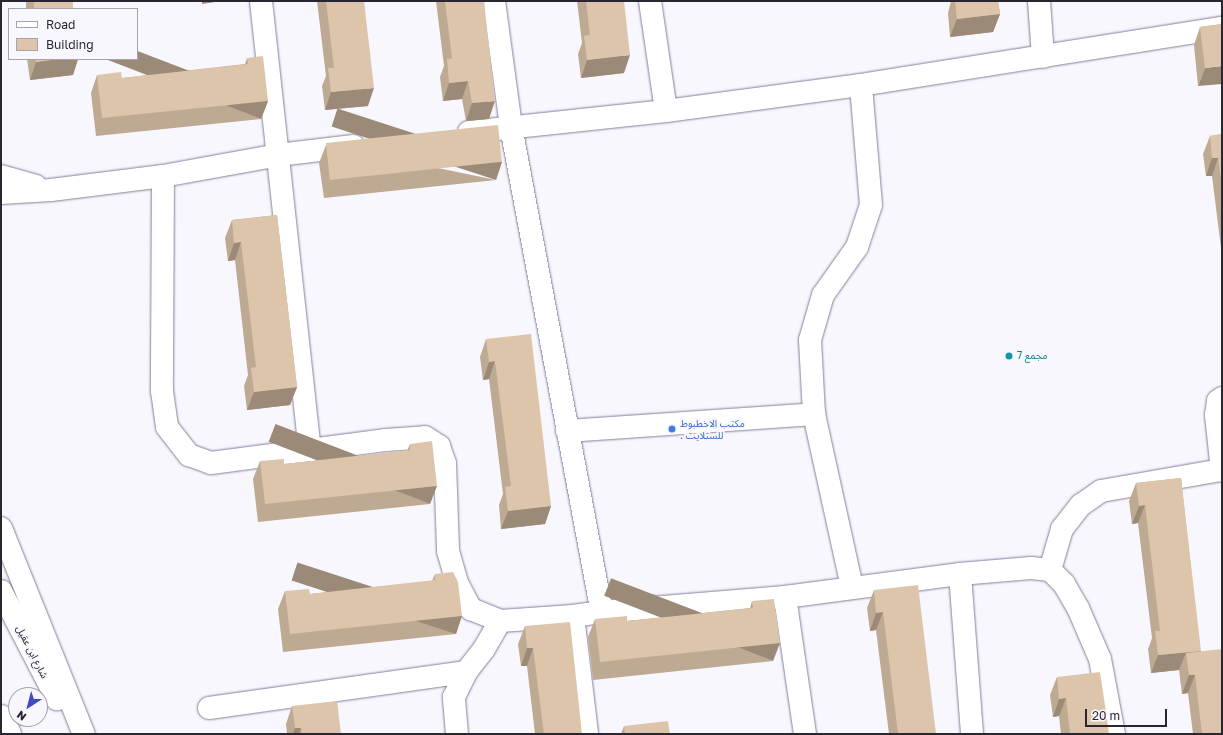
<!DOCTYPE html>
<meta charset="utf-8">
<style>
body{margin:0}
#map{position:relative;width:1223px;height:735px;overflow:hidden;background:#f8f7fd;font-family:"Golos Text","Noto Sans Arabic",sans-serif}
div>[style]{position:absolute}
.roads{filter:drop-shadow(0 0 1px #847e9c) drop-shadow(0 0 1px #847e9c)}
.minor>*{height:22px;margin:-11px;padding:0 11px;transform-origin:11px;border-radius:11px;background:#fff}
.major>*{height:22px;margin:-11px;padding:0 11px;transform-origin:11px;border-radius:11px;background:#fff}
.wall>*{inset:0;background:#bea993;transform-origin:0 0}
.shaded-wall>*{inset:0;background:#9b8a78;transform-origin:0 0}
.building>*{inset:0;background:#ddc5ab;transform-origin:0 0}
.dots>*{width:11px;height:11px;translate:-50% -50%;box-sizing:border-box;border:2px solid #f8f7fd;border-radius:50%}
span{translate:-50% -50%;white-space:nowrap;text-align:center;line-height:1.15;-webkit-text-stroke:4px #f8f7fd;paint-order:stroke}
.culture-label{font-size:10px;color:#0d838f}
.left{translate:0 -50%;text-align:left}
.shop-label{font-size:10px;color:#366cbe}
.street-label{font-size:10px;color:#292632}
.frame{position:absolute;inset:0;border:2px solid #292632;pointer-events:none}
.legend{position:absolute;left:8px;top:8px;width:130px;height:52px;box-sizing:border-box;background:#f8f7fd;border:1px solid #a5a3ac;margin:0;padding:5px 7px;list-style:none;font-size:12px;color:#292632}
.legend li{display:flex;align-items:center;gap:8px;height:20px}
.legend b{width:20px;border:1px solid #a5a3ac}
.north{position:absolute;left:8px;top:687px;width:40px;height:40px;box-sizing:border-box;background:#f8f7fd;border:1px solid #a5a3ac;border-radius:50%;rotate:216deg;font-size:11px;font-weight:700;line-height:16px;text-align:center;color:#292632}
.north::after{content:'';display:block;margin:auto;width:14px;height:18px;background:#444bc0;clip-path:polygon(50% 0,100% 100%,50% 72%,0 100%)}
.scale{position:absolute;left:1085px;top:709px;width:82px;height:18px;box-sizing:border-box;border:2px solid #292632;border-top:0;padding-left:5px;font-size:12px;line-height:14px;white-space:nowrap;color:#292632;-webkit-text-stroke:3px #f8f7fd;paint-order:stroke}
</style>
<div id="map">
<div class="roads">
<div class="minor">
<i style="left:261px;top:1px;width:453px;rotate:83.8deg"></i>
<i style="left:494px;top:1px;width:127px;rotate:82.3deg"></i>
<i style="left:511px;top:127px;width:493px;rotate:79.4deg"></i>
<i style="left:650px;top:1px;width:111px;rotate:81.7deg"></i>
<i style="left:1039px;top:1px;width:56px;rotate:85.9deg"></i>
<i style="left:469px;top:132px;width:198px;rotate:-6.1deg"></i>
<i style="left:666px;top:111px;width:197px;rotate:-7.6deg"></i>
<i style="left:861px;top:85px;width:365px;rotate:-9deg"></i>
<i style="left:1px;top:176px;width:36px;rotate:16deg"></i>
<i style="left:163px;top:176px;width:215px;rotate:90.3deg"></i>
<i style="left:162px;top:391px;width:36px;rotate:82deg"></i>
<i style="left:167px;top:427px;width:36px;rotate:52deg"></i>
<i style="left:189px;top:455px;width:23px;rotate:20deg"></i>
<i style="left:211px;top:463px;width:177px;rotate:-7.5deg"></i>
<i style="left:386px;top:440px;width:39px;rotate:-4deg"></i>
<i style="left:425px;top:437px;width:17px;rotate:33deg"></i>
<i style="left:439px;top:446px;width:18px;rotate:71deg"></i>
<i style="left:445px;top:463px;width:88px;rotate:88deg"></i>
<i style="left:448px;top:551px;width:33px;rotate:74deg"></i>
<i style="left:457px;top:583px;width:30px;rotate:62deg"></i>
<i style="left:471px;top:609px;width:31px;rotate:22deg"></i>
<i style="left:500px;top:621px;width:73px;rotate:-3.9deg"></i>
<i style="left:573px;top:616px;width:29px;rotate:-8deg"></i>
<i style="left:602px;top:612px;width:184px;rotate:-4.7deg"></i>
<i style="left:785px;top:597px;width:177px;rotate:-7.5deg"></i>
<i style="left:960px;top:574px;width:71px;rotate:-4.8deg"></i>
<i style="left:1031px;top:568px;width:19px;rotate:6deg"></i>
<i style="left:1050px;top:570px;width:20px;rotate:45deg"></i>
<i style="left:1064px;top:584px;width:28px;rotate:60deg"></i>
<i style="left:1078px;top:608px;width:56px;rotate:66.7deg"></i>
<i style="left:1100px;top:659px;width:76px;rotate:79.4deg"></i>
<i style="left:1px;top:193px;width:50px;rotate:-3.4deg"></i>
<i style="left:51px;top:190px;width:113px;rotate:-7.1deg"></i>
<i style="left:163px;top:176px;width:117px;rotate:-10.3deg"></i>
<i style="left:278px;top:155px;width:76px;rotate:-6.8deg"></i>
<i style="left:1222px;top:398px;width:5px;rotate:143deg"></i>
<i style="left:1218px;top:401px;width:14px;rotate:98deg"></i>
<i style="left:1216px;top:415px;width:56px;rotate:83.9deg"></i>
<i style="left:567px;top:431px;width:248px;rotate:-3.9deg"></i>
<i style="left:1050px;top:570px;width:43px;rotate:-73.7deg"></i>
<i style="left:1062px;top:529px;width:31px;rotate:-52deg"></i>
<i style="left:1081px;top:505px;width:24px;rotate:-35deg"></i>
<i style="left:1101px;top:491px;width:122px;rotate:-9.9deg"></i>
<i style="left:960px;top:574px;width:160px;rotate:85.7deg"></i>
<i style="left:852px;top:587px;width:177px;rotate:-102.4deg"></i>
<i style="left:814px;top:414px;width:74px;rotate:-93.1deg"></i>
<i style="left:810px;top:340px;width:47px;rotate:-73.9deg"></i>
<i style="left:823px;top:295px;width:59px;rotate:-54.7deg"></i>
<i style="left:857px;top:247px;width:44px;rotate:-71.6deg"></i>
<i style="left:871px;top:205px;width:120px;rotate:-94.8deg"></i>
<i style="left:785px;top:597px;width:138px;rotate:81.7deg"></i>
<i style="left:573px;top:616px;width:119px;rotate:83.2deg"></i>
<i style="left:209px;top:708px;width:260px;rotate:-8deg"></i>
<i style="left:457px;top:734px;width:37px;rotate:-95deg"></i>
<i style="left:454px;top:697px;width:28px;rotate:-64deg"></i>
<i style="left:466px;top:672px;width:29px;rotate:-52deg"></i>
<i style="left:484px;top:649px;width:32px;rotate:-60deg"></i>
</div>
<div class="major">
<i style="left:1px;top:528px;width:222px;rotate:68.1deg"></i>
<i style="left:1px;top:591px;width:122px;rotate:62.6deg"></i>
<i style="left:1px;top:716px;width:20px;rotate:63deg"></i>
</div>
</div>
<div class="wall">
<i style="left:26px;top:1px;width:47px;height:8px"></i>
<i style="clip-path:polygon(317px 1px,364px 1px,368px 106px,325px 110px,322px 86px,326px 76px)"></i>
<i style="clip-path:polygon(436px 1px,484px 1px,489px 119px,466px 121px,462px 99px,443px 101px,440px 77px,444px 66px)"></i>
<i style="clip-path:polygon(577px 1px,624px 1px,624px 73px,581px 78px,578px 54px,582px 43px)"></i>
<i style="clip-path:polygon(951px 1px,998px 1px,1000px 14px,993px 32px,950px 37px,948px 13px)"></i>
<i style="clip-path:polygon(1222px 24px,1198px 86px,1194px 45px,1200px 27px)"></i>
<i style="clip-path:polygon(247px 58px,268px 101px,261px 119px,96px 136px,91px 93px,97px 75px,122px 78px,245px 64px)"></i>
<i style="clip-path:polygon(27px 59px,78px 59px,73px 75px,30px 80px)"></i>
<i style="clip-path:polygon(1222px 134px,1222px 256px,1212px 176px,1206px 176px,1203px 154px,1210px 136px)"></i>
<i style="clip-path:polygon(326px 145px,496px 180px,324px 198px,319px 163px)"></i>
<i style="clip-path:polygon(277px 215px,297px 387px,290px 405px,247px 410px,244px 386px,248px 375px,235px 260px,228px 261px,225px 238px,232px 220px)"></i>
<i style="clip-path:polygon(486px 339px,551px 506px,545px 524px,501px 529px,499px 505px,503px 494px,489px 379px,483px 380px,480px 357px)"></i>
<i style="clip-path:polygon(410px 444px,430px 504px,258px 522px,253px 479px,260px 461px,284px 464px,407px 451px)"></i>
<i style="clip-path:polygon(1181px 478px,1200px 651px,1222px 734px,1193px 734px,1188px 693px,1182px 694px,1179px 670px,1151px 673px,1148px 649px,1152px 638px,1138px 523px,1132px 524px,1129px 501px,1136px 483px)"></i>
<i style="clip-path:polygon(435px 574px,456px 634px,283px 652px,278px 609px,285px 591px,310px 594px,432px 581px)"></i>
<i style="clip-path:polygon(874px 590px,936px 734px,889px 734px,876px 630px,870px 631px,867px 608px)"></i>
<i style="clip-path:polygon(752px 601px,773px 661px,593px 680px,588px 637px,595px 619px,627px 621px,750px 608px)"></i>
<i style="clip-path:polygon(525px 626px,582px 734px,535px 734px,527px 666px,521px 666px,518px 644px)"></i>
<i style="clip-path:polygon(1057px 677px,1109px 734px,1061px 734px,1059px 716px,1053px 717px,1050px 695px)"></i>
<i style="clip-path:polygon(292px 706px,341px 734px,287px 734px,286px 724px)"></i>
<i style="clip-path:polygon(624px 726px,670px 734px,621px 734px)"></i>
</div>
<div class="shaded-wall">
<i style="clip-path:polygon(202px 1px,222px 1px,202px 4px)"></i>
<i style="clip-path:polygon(1000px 14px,993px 32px,950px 37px,957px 19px)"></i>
<i style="clip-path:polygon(630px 55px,624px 73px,581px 78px,587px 60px)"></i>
<i style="clip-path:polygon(59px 59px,78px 59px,73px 75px,30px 80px,36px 62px)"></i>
<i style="clip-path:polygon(1222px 66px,1222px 84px,1198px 86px,1205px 68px)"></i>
<i style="clip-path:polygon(468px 81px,462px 99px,443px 101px,449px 83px)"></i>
<i style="clip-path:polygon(374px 88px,368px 106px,325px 110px,331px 92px)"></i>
<i style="left:268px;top:101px;width:19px;height:167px;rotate:111deg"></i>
<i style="clip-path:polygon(495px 101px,489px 119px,466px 121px,472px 103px)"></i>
<i style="clip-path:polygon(1212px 158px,1218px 158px,1212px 176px,1206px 176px)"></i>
<i style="left:502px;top:162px;width:19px;height:173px;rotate:108deg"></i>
<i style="clip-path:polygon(241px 242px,235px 260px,228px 261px,234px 243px)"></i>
<i style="clip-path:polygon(495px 361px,489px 379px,483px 380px,489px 362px)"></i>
<i style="clip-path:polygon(297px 387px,290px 405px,247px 410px,254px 392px)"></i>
<i style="left:437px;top:486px;width:19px;height:173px;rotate:111deg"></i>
<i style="clip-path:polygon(1145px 505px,1138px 523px,1132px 524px,1139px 506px)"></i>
<i style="clip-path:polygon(551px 506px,545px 524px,501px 529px,508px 511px)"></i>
<i style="clip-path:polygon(883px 612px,876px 630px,870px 631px,876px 613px)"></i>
<i style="left:462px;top:616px;width:19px;height:173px;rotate:108deg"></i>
<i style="left:780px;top:643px;width:19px;height:181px;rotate:111deg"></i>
<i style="clip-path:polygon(527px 648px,533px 648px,527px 666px,521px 666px)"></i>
<i style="clip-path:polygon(1201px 651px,1194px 669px,1186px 653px,1179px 670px,1151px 673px,1158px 655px)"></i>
<i style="clip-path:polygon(1189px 675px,1195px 675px,1188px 693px,1182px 694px)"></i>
<i style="clip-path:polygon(1066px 698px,1059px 716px,1053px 717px,1059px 699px)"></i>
<i style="clip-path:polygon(295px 728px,301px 728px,299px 734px,293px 734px)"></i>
</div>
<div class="building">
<i style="left:34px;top:1px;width:39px;height:8px"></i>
<i style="clip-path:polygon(326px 1px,364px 1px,374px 88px,331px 92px,328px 68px,334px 68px)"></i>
<i style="clip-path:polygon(445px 1px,484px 1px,495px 101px,472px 103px,468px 81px,449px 83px,447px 59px,452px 58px)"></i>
<i style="clip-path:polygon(586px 1px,624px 1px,630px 55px,587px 60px,584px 36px,590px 35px)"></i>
<i style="clip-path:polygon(955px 1px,998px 1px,1000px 14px,957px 19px)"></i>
<i style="clip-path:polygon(1222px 24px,1222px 66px,1205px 68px,1200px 27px)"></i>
<i style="clip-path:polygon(263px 56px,268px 101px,102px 118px,97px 75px,121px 72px,122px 78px,248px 64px,247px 58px)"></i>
<i style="clip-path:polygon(36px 59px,59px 59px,36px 62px)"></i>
<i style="left:498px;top:125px;width:37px;height:173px;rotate:84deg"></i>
<i style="clip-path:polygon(1222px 134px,1222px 186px,1218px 158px,1212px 158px,1210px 136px)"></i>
<i style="clip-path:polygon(277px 215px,297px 387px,254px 392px,251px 368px,256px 367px,241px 242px,234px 243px,232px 220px)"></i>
<i style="clip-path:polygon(531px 334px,551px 506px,508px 511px,505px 487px,511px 486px,495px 361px,489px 362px,486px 339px)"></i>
<i style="clip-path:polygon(432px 441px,437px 486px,265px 504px,260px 461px,284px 459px,284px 464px,410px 450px,410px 444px)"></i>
<i style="clip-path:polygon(1181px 478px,1201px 651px,1158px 655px,1155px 631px,1160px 631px,1145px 505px,1139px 506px,1136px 483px)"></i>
<i style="clip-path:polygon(453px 572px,458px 582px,462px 616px,290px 634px,285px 591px,309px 589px,310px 594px,435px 580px,435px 574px)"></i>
<i style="clip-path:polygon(918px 585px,936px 734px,898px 734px,883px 612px,876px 613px,874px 590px)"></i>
<i style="clip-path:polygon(774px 599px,780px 643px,600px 662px,595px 619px,627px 616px,627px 621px,753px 608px,752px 601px)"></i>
<i style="clip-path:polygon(570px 622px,582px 734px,544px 734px,533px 648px,527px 648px,525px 626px)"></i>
<i style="clip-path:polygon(1222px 649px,1222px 734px,1202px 734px,1195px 675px,1189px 675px,1186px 653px)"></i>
<i style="clip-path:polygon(1100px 672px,1107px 719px,1109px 734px,1070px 734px,1066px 698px,1059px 699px,1057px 677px)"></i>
<i style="clip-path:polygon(337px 701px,341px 734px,302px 734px,301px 728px,295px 728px,292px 706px)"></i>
<i style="clip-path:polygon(668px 721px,670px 734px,625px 734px,624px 726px)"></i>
</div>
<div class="dots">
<i style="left:1009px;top:356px;background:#0f9aa8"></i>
<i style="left:672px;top:429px;background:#3f7fe0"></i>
</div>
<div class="culture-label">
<span class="left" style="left:1017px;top:356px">مجمع 7</span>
</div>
<div class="shop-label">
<span class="left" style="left:680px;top:429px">مكتب الاخطبوط<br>. للستلايت</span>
</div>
<div class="street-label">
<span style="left:32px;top:652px;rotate:63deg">شارع ابن عقيل</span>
</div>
<div class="frame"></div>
<ul class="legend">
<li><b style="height:5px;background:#fff"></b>Road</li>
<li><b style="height:11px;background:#ddc5ab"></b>Building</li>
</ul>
<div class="north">N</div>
<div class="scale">20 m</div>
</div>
